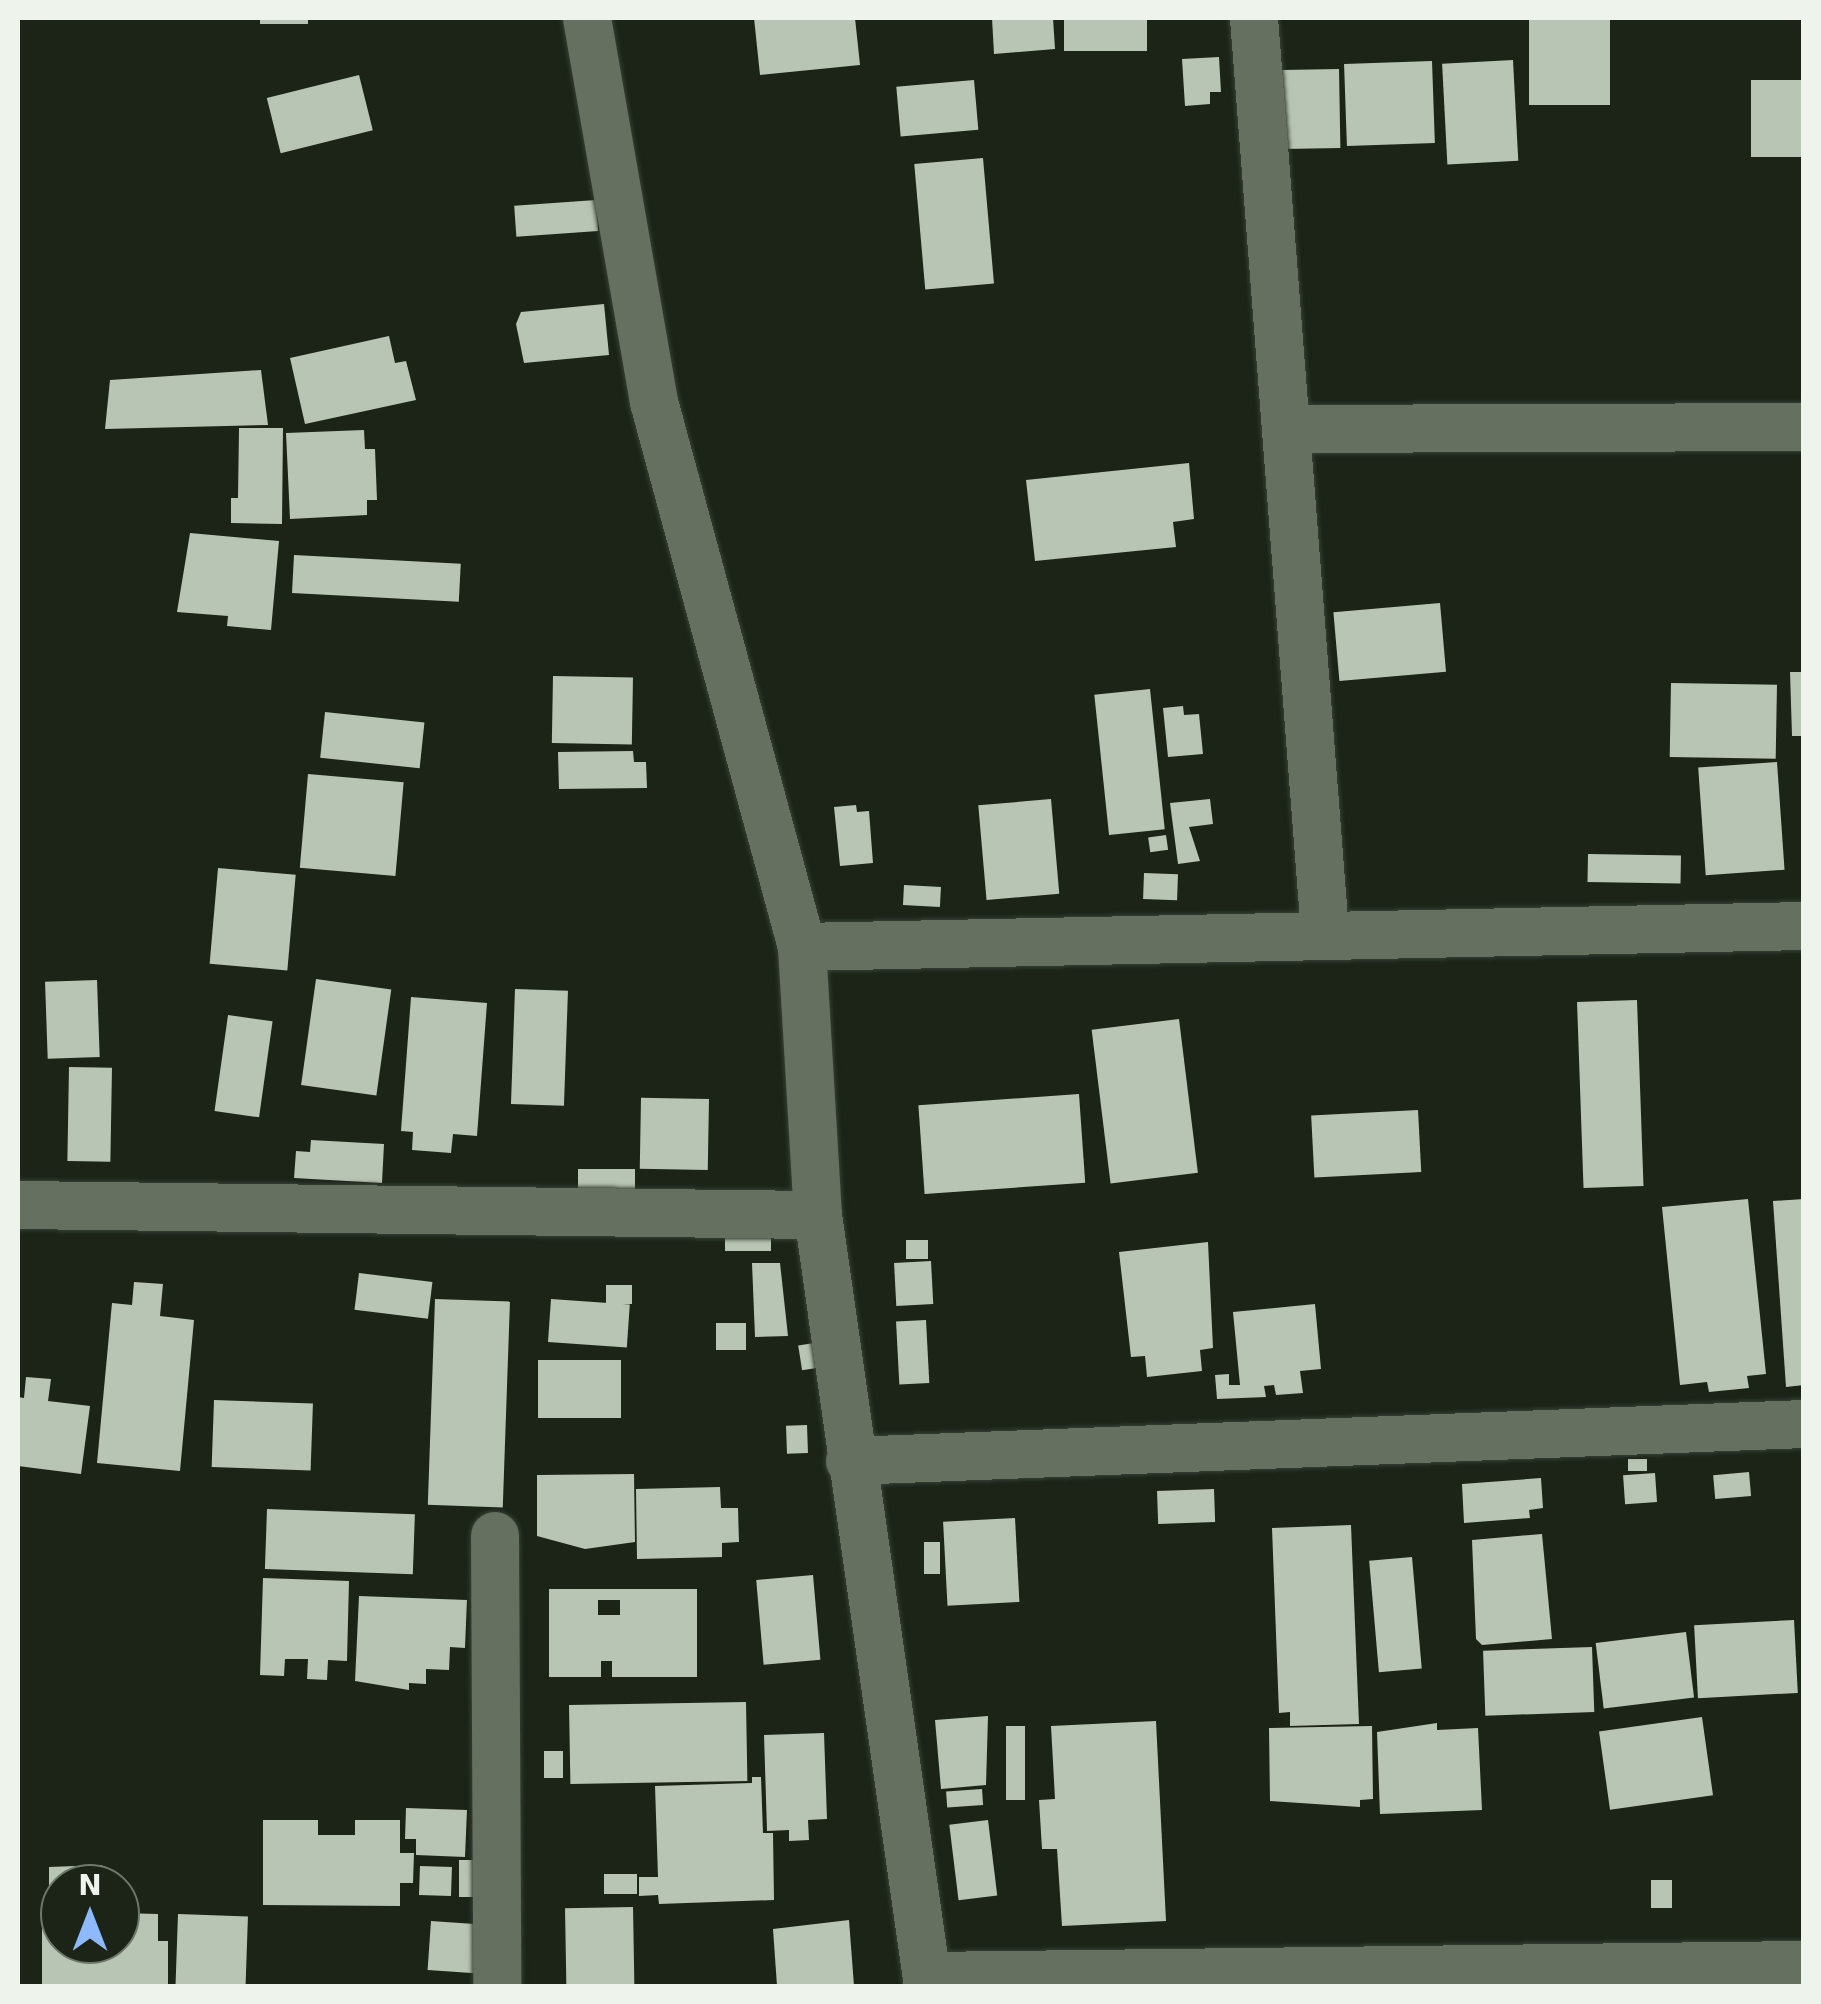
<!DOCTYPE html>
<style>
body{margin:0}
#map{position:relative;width:1821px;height:2004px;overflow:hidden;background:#1b2417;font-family:"DejaVu Sans",sans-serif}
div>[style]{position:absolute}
.building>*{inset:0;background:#b9c5b4;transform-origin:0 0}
.roads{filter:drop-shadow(0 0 2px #394036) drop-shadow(0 0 2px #394036)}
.minor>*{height:48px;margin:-24px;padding:0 24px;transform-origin:24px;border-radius:24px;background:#657061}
span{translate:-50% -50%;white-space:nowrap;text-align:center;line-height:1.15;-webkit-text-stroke:10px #1b2417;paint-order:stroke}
.frame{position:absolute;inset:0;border:20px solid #eef4eb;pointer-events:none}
.north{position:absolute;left:40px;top:1864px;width:100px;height:100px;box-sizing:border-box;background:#1b2417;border:2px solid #6f776c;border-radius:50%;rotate:0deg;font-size:28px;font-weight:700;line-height:40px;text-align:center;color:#eef4eb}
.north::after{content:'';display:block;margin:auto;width:35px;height:45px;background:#8eb9fc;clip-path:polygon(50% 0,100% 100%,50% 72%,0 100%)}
</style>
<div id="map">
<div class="building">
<i style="left:260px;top:18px;width:48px;height:6px"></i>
<i style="clip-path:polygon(754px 18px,855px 18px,860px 65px,760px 75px)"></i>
<i style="clip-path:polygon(992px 18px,1053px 18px,1055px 49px,994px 54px)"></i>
<i style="left:1064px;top:18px;width:83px;height:33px"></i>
<i style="left:1529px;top:18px;width:81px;height:87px"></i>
<i style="clip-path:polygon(1219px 57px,1221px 92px,1210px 92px,1210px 104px,1185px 106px,1182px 59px)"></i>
<i style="left:1513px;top:60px;width:101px;height:71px;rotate:87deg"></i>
<i style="left:1432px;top:61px;width:82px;height:88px;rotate:88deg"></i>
<i style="left:1339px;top:69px;width:79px;height:57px;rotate:89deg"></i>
<i style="left:359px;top:75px;width:57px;height:95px;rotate:76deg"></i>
<i style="left:974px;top:80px;width:50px;height:78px;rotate:85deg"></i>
<i style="left:1804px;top:80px;width:77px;height:53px;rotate:90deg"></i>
<i style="left:983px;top:158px;width:126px;height:69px;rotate:85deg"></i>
<i style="left:596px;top:200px;width:31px;height:82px;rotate:86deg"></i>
<i style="clip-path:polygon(604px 304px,609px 355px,524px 363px,516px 324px,521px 312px)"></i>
<i style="clip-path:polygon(389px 336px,395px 363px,406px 361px,416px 400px,305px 424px,290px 358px)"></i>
<i style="clip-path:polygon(261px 370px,268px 425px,105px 429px,110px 380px)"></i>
<i style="clip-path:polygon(239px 428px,283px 428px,282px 524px,231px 523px,231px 498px,238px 498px)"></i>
<i style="clip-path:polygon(364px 430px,365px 449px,375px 449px,377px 500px,367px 500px,367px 515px,290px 519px,286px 433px)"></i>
<i style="clip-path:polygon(1189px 463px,1194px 519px,1173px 522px,1176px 547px,1035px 561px,1026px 480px)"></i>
<i style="clip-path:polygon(190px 533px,279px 541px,271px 630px,227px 626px,228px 616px,177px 612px)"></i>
<i style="left:294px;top:555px;width:167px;height:38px;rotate:3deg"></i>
<i style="left:1440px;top:603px;width:69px;height:107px;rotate:85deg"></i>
<i style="clip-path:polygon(1790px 672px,1804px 672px,1804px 736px,1792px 736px)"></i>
<i style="left:553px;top:676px;width:80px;height:67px;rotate:1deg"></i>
<i style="left:1671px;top:683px;width:106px;height:74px;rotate:1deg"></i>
<i style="left:1150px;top:689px;width:141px;height:56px;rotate:84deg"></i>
<i style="clip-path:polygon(1183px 706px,1184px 715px,1199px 714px,1203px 754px,1168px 757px,1163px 708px)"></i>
<i style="left:325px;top:712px;width:100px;height:46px;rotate:6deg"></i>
<i style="clip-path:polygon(633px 751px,634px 762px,646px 762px,647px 788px,559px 789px,558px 752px)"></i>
<i style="left:1777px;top:762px;width:108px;height:79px;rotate:86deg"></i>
<i style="left:308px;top:774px;width:96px;height:94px;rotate:5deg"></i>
<i style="left:1051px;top:799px;width:95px;height:73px;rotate:85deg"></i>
<i style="clip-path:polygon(1210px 799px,1213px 824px,1189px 827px,1200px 861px,1178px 864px,1170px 803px)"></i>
<i style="clip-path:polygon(856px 805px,857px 812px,869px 811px,873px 863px,840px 866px,834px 807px)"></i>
<i style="left:1166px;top:835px;width:15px;height:18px;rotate:82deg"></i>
<i style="left:1588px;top:854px;width:93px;height:28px;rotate:1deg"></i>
<i style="left:218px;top:868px;width:78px;height:96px;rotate:5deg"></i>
<i style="left:1144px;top:873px;width:34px;height:26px;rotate:2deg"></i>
<i style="left:904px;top:885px;width:37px;height:20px;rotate:3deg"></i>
<i style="left:316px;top:979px;width:76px;height:107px;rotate:8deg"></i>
<i style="left:97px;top:980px;width:77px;height:52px;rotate:88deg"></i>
<i style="left:515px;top:989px;width:53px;height:115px;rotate:2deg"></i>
<i style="clip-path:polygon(411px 997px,487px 1003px,477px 1136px,453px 1134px,451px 1153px,412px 1150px,413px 1132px,401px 1131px)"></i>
<i style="left:1637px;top:1000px;width:186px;height:60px;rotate:88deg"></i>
<i style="left:228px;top:1015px;width:45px;height:97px;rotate:8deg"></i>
<i style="left:1179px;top:1019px;width:155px;height:88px;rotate:83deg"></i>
<i style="left:69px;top:1067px;width:43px;height:94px;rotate:1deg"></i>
<i style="left:1079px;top:1094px;width:89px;height:161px;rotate:86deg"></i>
<i style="left:709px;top:1099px;width:71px;height:68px;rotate:91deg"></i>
<i style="left:1418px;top:1110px;width:62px;height:107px;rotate:87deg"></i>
<i style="clip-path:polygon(311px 1140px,384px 1144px,382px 1183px,294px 1178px,296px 1151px,310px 1152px)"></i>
<i style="left:578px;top:1169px;width:57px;height:28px"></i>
<i style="clip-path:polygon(1748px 1199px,1766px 1374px,1747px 1376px,1749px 1388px,1709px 1392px,1707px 1382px,1680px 1385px,1662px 1207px)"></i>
<i style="clip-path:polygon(1804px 1199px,1804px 1385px,1786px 1387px,1773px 1201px)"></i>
<i style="left:771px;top:1231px;width:20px;height:46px;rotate:90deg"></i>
<i style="left:906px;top:1240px;width:22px;height:19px"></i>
<i style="clip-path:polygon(1208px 1242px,1213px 1348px,1200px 1350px,1202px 1371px,1147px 1377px,1145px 1356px,1131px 1357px,1119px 1252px)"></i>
<i style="left:931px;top:1261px;width:43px;height:37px;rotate:87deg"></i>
<i style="clip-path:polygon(752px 1263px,780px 1263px,788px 1336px,755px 1337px)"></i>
<i style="left:359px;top:1273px;width:74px;height:37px;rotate:7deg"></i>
<i style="clip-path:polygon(134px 1282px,163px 1284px,160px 1316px,194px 1320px,180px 1471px,97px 1463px,112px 1303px,132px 1305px)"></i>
<i style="left:606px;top:1285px;width:26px;height:19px"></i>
<i style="left:435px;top:1299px;width:75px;height:206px;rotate:2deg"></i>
<i style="left:551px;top:1299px;width:79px;height:43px;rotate:4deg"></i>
<i style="clip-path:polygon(1315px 1304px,1321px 1369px,1300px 1371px,1303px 1393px,1276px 1395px,1274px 1385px,1264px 1386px,1266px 1397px,1217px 1399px,1215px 1375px,1229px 1374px,1229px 1385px,1240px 1385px,1233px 1312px)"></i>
<i style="left:926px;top:1320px;width:63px;height:30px;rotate:87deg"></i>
<i style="left:716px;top:1323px;width:30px;height:27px"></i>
<i style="left:814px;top:1343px;width:25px;height:16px;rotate:81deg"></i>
<i style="left:538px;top:1360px;width:83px;height:58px"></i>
<i style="clip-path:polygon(26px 1377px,51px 1379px,48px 1401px,90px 1406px,81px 1474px,18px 1466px,18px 1397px,24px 1398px)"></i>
<i style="left:214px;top:1400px;width:99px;height:67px;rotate:2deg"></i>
<i style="left:807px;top:1425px;width:28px;height:21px;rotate:88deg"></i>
<i style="left:1647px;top:1459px;width:12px;height:19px;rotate:90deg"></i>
<i style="left:1749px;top:1472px;width:24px;height:36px;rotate:85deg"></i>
<i style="left:1655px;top:1473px;width:29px;height:32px;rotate:86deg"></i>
<i style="clip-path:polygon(634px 1474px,635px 1542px,585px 1549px,537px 1536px,537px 1475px)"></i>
<i style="clip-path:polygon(1541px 1478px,1543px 1508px,1529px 1510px,1530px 1518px,1464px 1523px,1462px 1484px)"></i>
<i style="clip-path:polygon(720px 1487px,721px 1508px,738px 1508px,739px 1542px,722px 1543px,722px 1557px,637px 1559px,636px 1489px)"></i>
<i style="left:1214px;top:1489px;width:33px;height:57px;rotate:88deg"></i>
<i style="left:267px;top:1509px;width:148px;height:60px;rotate:2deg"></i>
<i style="left:1015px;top:1518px;width:84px;height:72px;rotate:87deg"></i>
<i style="clip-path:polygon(1351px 1525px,1359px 1724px,1290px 1726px,1290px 1712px,1279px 1713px,1272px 1528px)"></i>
<i style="clip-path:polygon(1542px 1534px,1552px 1639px,1482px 1645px,1476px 1639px,1472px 1540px)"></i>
<i style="left:924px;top:1542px;width:16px;height:32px"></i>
<i style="left:1412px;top:1557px;width:112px;height:43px;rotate:85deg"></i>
<i style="left:813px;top:1575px;width:85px;height:57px;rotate:85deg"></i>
<i style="clip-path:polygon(263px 1578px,349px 1581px,347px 1661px,328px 1660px,327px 1680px,307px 1679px,308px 1659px,285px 1659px,284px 1676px,260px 1675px)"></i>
<i style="clip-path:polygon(evenodd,549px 1589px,697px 1589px,697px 1677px,612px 1677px,612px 1661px,601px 1661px,601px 1677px,549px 1677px,549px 1589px,598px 1600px,620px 1600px,620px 1615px,598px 1615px,598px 1600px)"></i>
<i style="clip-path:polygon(359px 1596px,467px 1600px,465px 1648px,450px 1647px,449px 1670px,426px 1669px,426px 1684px,409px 1683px,409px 1690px,355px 1681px)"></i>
<i style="left:1794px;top:1620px;width:73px;height:100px;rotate:87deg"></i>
<i style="left:1686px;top:1632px;width:66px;height:91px;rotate:83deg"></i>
<i style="left:1592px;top:1647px;width:65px;height:109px;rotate:88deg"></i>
<i style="left:746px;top:1702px;width:79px;height:177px;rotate:89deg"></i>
<i style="clip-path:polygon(988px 1716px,986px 1785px,941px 1789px,935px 1720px)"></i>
<i style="left:1702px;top:1717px;width:79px;height:104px;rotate:82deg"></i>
<i style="clip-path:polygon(1156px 1721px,1166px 1921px,1062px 1926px,1057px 1849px,1042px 1849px,1039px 1800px,1055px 1799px,1051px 1726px)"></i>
<i style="clip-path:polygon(1437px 1723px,1437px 1730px,1478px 1728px,1482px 1810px,1380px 1814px,1377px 1732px)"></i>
<i style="left:1006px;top:1726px;width:19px;height:74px"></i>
<i style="clip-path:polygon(1372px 1726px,1373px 1799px,1360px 1800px,1360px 1807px,1270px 1801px,1269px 1728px)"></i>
<i style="clip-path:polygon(824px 1733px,827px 1819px,808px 1820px,809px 1840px,789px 1841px,789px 1830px,767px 1831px,764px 1735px)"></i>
<i style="left:544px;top:1751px;width:19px;height:27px"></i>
<i style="clip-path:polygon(752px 1777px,761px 1777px,763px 1833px,773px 1833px,774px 1900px,659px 1904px,658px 1895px,639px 1896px,639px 1877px,658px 1877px,655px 1786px,752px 1783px)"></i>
<i style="left:982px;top:1789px;width:16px;height:36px;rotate:86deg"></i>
<i style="clip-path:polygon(406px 1808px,467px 1810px,465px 1857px,416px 1855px,416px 1839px,405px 1839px)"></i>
<i style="clip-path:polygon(263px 1820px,318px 1820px,318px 1835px,355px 1835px,355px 1820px,400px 1820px,400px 1853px,414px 1853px,413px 1883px,400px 1883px,400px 1906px,263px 1905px)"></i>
<i style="left:988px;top:1820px;width:76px;height:39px;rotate:83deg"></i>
<i style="left:459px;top:1860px;width:24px;height:37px"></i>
<i style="clip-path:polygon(102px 1865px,103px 1884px,60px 1884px,60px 1895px,49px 1895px,49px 1867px)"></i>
<i style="left:420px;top:1866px;width:32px;height:29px;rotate:2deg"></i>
<i style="left:637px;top:1874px;width:20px;height:33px;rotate:90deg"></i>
<i style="left:1651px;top:1880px;width:21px;height:28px"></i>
<i style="left:633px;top:1907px;width:79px;height:68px;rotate:89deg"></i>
<i style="clip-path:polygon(42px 1913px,60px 1913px,60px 1944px,120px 1944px,120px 1913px,158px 1914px,158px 1941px,168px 1941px,168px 1986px,42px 1986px)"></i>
<i style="left:178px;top:1914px;width:70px;height:72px;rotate:2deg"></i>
<i style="clip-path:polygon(849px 1920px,854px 1986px,777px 1986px,773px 1929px)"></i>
<i style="left:431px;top:1921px;width:51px;height:49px;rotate:4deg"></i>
</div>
<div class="roads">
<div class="minor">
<i style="left:587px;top:18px;width:390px;rotate:80.1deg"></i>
<i style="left:654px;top:402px;width:565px;rotate:74.81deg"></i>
<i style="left:802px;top:947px;width:268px;rotate:86.6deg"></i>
<i style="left:818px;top:1215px;width:779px;rotate:81.88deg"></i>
<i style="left:1254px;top:18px;width:917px;rotate:85.56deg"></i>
<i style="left:1286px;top:429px;width:518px;rotate:-0.22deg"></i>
<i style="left:802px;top:947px;width:1002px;rotate:-1.2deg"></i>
<i style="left:18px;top:1205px;width:800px;rotate:0.72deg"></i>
<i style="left:850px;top:1461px;width:955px;rotate:-2.22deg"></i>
<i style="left:495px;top:1536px;width:450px;rotate:89.7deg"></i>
<i style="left:927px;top:1976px;width:877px;rotate:-0.72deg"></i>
</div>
</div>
<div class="frame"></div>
<div class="north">N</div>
</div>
